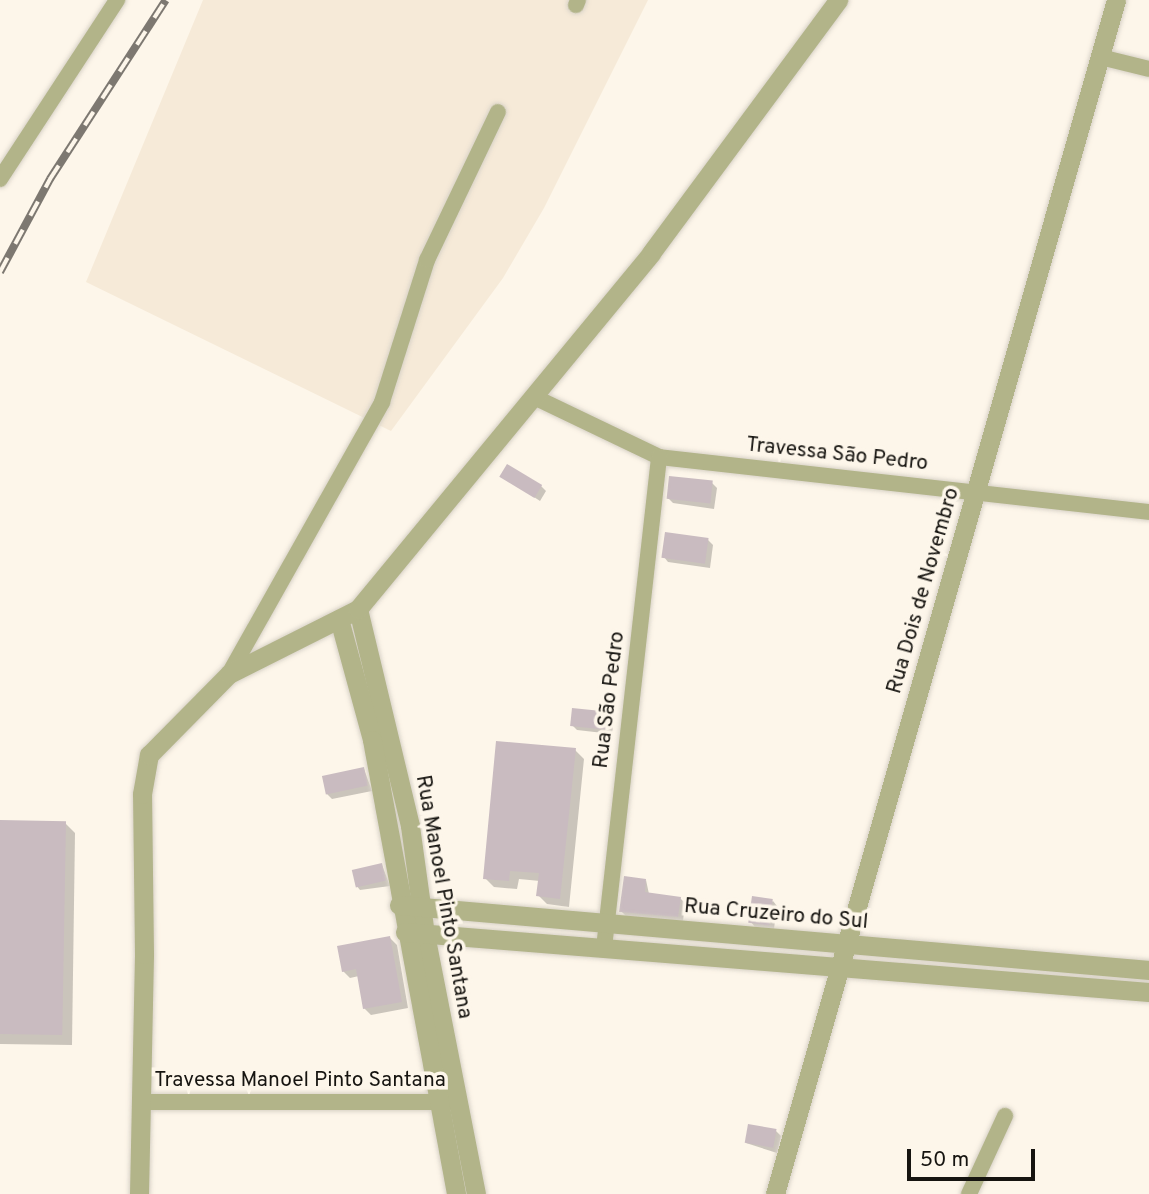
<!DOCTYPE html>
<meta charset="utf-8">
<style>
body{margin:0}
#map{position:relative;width:1149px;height:1194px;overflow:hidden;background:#fdf6ea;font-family:Overpass,sans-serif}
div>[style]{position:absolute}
.built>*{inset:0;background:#f6ead8}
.shadow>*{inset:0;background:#0003}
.building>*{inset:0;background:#c9bbc0;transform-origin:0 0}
.roads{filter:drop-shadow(0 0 2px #d8d2c7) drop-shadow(0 0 2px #d8d2c7)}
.minor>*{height:16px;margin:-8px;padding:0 8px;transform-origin:8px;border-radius:8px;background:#b2b489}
.tertiary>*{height:19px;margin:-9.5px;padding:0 9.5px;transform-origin:9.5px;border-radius:9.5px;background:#b2b489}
.rail>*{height:8px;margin-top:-4px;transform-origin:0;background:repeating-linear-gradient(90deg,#fdf6ea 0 16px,#7d7871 0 32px);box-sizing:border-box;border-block:2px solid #7d7871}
span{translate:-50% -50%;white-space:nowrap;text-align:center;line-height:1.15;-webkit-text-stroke:7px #fdf6ea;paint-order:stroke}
.street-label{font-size:21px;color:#161410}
.scale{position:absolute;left:907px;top:1149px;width:128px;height:32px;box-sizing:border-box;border:4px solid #161410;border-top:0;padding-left:9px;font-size:21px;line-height:24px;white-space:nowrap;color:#161410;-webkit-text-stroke:5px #fdf6ea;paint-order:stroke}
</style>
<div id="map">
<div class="built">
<i style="clip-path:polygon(203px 0,648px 0,544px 208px,503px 278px,391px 431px,86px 282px)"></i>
</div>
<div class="shadow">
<i style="clip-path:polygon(502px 476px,541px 486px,546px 491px,540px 501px)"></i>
<i style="clip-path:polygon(712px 483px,717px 488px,714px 509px,673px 503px,668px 498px)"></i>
<i style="clip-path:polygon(708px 540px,713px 545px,710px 568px,668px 562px,664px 557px)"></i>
<i style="clip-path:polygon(609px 714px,614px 719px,612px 734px,577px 730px,572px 725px)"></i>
<i style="clip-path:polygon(575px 750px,584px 759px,569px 907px,547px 904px,538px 895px,540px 881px,519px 879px,517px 889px,494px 887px,485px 878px)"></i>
<i style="clip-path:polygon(364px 769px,372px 791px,332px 799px,327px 794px)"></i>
<i style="clip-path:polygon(0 822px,65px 823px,75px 833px,72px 1045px,0 1044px)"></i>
<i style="clip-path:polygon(382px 865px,390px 886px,360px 890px,356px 885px)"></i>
<i style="clip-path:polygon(646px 880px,649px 894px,680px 898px,685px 903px,683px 921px,626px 916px,621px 911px)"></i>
<i style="clip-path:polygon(773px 901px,777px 906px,774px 929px,755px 927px,751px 922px)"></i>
<i style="clip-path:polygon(390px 938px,397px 945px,408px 1008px,371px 1015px,364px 1008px,359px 976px,350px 978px,343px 971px)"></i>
<i style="clip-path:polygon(776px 1131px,781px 1136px,777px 1153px,746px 1143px)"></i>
</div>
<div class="building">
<i style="left:507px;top:464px;width:41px;height:15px;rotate:31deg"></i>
<i style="left:669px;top:476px;width:44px;height:23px;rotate:6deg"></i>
<i style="left:665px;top:532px;width:44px;height:26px;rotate:8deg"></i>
<i style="left:572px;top:708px;width:37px;height:18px;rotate:6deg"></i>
<i style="clip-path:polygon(496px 741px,576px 748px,560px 899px,536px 896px,539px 873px,510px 871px,509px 881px,483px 879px)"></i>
<i style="left:364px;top:767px;width:19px;height:43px;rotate:78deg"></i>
<i style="left:0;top:820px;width:66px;height:214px;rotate:1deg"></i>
<i style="left:382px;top:863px;width:18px;height:31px;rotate:77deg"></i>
<i style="clip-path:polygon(624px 876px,646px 879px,645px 892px,681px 897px,678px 917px,619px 912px)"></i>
<i style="left:752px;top:896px;width:21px;height:27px;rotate:8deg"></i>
<i style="clip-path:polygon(390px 936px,402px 1002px,363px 1009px,356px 969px,342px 972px,337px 946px)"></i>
<i style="left:748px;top:1124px;width:29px;height:19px;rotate:10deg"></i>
</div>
<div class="roads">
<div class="minor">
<i style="left:576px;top:5px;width:5px;rotate:-68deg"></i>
<i style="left:1100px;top:57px;width:50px;rotate:13.8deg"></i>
<i style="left:0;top:179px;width:214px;rotate:-56.8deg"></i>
<i style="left:534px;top:397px;width:139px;rotate:25.6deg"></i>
<i style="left:659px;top:457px;width:493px;rotate:6.4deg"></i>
<i style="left:229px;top:674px;width:312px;rotate:-60.6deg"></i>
<i style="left:382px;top:402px;width:149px;rotate:-72.4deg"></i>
<i style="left:427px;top:260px;width:164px;rotate:-64.4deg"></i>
<i style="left:604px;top:948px;width:494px;rotate:-83.6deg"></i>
<i style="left:143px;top:1102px;width:305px"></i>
<i style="left:969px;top:1194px;width:86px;rotate:-65.2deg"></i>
</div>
<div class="tertiary">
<i style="left:358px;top:609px;width:223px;rotate:76.5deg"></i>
<i style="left:410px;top:826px;width:109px;rotate:82.1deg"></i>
<i style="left:425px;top:934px;width:265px;rotate:78.9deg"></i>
<i style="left:339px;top:619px;width:125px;rotate:74.7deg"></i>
<i style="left:372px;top:740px;width:462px;rotate:79.5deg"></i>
<i style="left:399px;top:905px;width:753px;rotate:4.95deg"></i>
<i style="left:405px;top:932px;width:746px;rotate:4.61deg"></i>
<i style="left:139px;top:1194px;width:240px;rotate:-88.8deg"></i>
<i style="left:144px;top:954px;width:160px;rotate:-90.7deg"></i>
<i style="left:142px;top:794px;width:40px;rotate:-80deg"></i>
<i style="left:149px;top:755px;width:114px;rotate:-45.4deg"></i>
<i style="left:229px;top:674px;width:144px;rotate:-26.7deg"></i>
<i style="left:358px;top:609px;width:461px;rotate:-50.5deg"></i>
<i style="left:651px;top:253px;width:315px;rotate:-53.5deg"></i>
<i style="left:775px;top:1194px;width:1242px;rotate:-74.06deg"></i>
</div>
</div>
<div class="rail">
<i style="left:0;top:272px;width:106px;rotate:-61.7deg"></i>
<i style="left:50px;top:179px;width:213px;rotate:-57.1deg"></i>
</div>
<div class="street-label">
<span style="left:837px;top:455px;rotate:6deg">Travessa São Pedro</span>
<span style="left:924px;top:591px;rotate:-74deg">Rua Dois de Novembro</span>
<span style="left:610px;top:700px;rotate:-83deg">Rua São Pedro</span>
<span style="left:443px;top:897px;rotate:80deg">Rua Manoel Pinto Santana</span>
<span style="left:776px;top:915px;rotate:5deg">Rua Cruzeiro do Sul</span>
<span style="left:300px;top:1081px">Travessa Manoel Pinto Santana</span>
</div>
<div class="scale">50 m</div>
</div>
